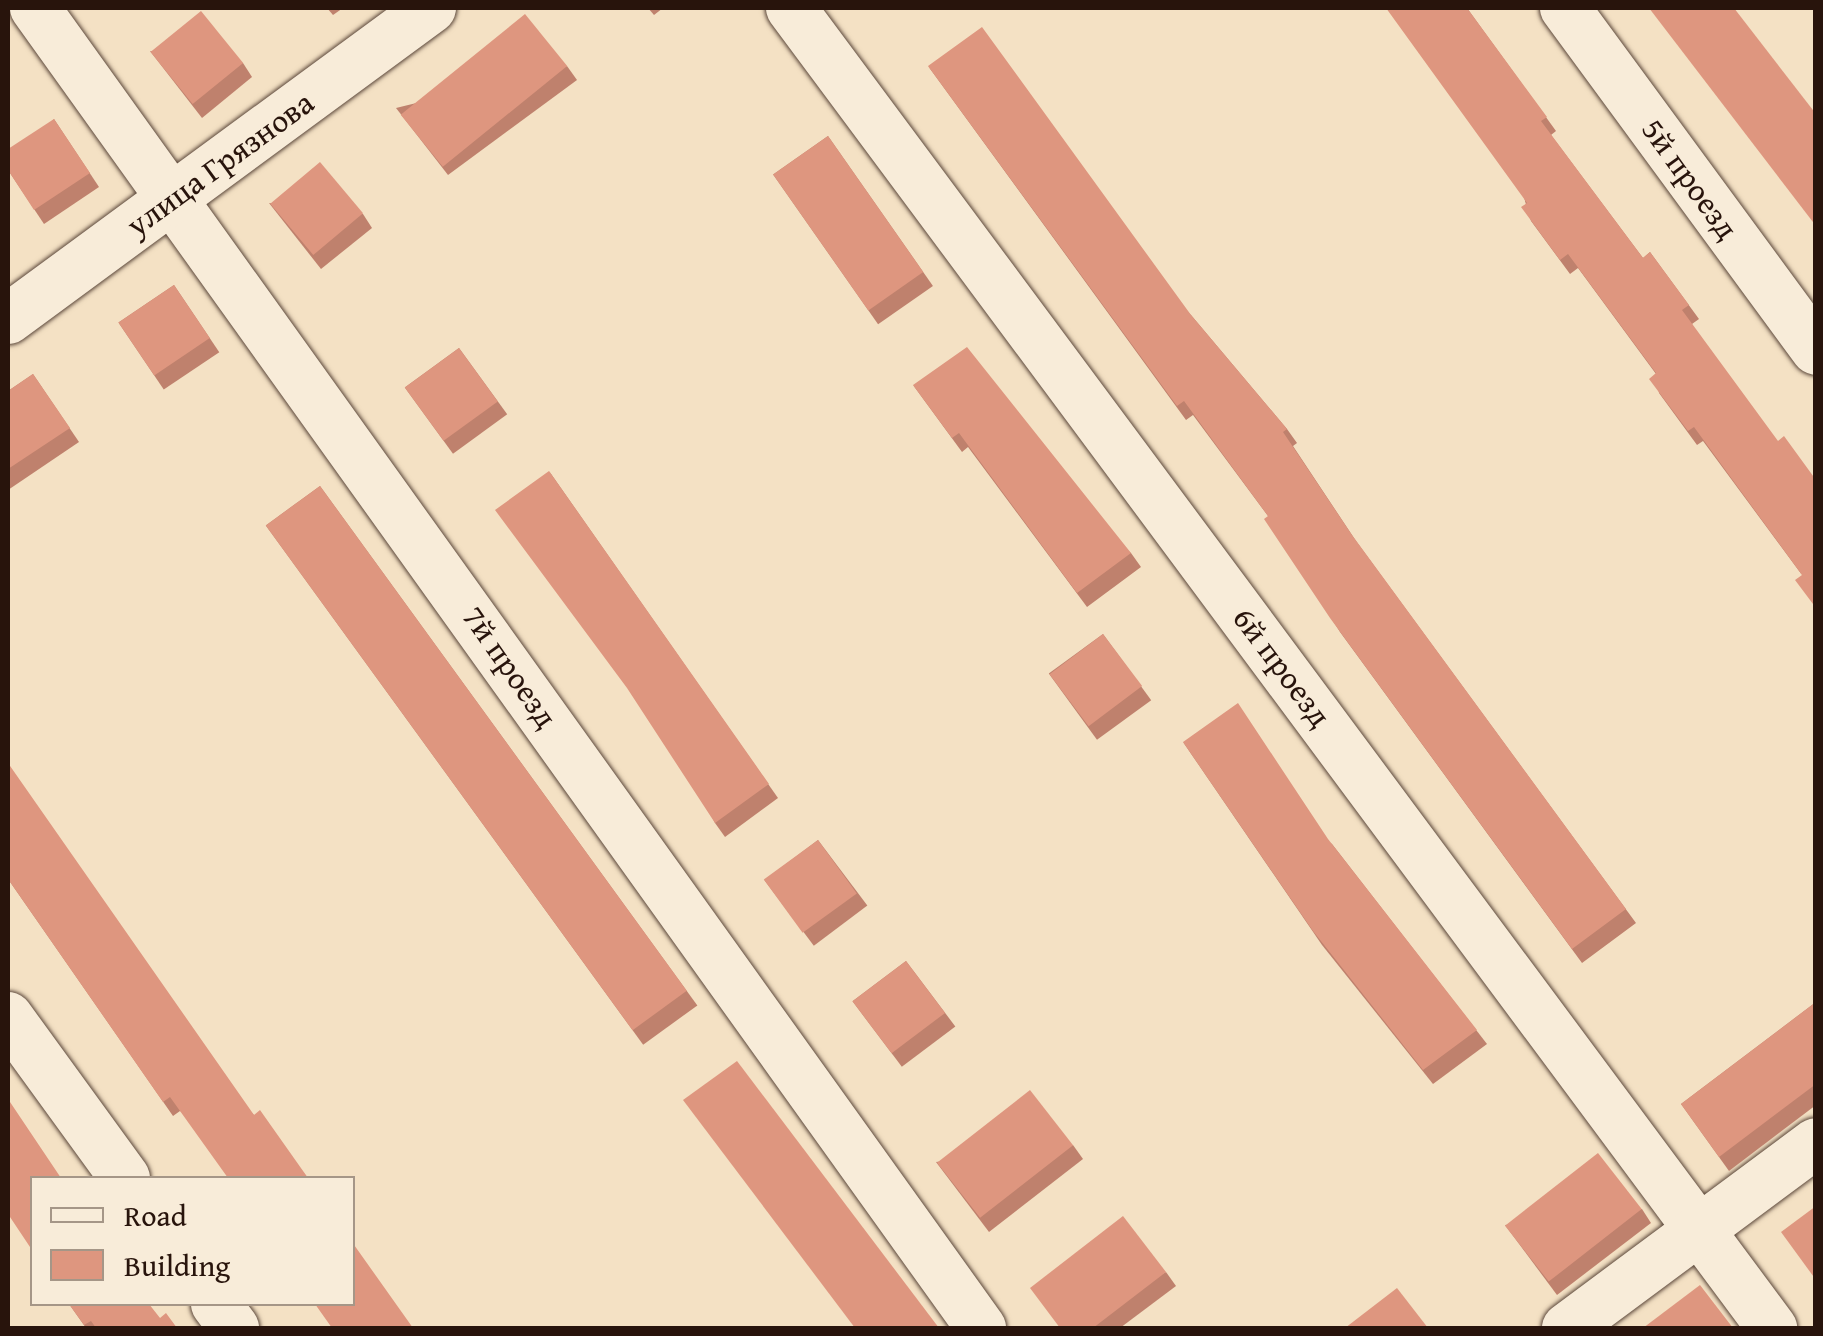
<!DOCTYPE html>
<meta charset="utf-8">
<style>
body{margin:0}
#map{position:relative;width:1823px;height:1336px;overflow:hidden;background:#f4e1c4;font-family:"Gentium Book Plus",serif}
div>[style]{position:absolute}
.roads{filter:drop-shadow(0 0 2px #5b473a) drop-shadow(0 0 2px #5b473a)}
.minor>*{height:50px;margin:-25px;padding:0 25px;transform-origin:25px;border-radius:25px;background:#f8ecd9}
.wall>*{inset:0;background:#bf816d;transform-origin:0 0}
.building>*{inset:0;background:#de967f;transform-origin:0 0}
span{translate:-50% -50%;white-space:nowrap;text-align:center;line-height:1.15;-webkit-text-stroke:10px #f8ecd9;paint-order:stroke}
.street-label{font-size:32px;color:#28140c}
.frame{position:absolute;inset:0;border:10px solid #28140c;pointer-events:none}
.legend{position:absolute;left:30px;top:1176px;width:325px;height:130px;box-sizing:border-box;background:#f8ecd9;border:2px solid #a59687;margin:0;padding:12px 18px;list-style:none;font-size:30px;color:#28140c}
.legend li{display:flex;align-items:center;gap:20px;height:50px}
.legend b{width:50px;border:2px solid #a59687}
</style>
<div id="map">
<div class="roads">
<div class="minor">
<i style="left:35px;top:8px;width:1624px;rotate:54.37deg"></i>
<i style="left:791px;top:8px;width:1645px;rotate:53.38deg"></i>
<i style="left:1565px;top:8px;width:424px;rotate:53.7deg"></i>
<i style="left:8px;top:319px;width:525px;rotate:-36.32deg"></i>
<i style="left:8px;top:1017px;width:199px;rotate:54deg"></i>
<i style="left:216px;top:1304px;width:30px;rotate:53deg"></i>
<i style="left:1567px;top:1328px;width:310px;rotate:-36.6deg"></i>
</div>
</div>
<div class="wall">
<i style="clip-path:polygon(327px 8px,343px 8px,333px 15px)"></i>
<i style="clip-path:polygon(648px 8px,663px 8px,654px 15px)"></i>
<i style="clip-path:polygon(1467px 8px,1556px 131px,1551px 135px,1643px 258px,1650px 252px,1699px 319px,1692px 324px,1802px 575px,1703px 441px,1697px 445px,1659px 393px,1656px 374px,1578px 268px,1570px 274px,1531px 221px)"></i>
<i style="clip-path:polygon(150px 51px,243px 63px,252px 77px,202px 118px)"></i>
<i style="clip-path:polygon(567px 66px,577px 80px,448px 175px,396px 108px)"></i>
<i style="clip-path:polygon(928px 66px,1191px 315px,1287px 429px,1297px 443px,1293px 446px,1356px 541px,1636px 923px,1582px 963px,1340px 632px,1268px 516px,1193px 415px,1186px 420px)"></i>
<i style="clip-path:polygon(54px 119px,99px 187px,44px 224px,8px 170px)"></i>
<i style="left:828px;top:136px;width:183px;height:67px;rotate:55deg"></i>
<i style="clip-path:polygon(269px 203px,363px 214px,372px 228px,321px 269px)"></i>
<i style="left:174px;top:285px;width:81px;height:67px;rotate:56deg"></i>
<i style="left:459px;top:348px;width:82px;height:67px;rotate:54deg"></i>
<i style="clip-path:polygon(33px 374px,79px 442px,8px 490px,8px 391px)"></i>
<i style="clip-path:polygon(913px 385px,1131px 553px,1141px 567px,1087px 607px,968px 447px,962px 452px)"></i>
<i style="clip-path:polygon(549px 471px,778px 798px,725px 837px,715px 823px)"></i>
<i style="left:320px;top:486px;width:642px;height:67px;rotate:54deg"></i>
<i style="left:1103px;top:634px;width:82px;height:67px;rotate:54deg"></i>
<i style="clip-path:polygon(1183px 742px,1332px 844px,1487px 1044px,1433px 1084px,1322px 945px)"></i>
<i style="left:818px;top:840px;width:82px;height:67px;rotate:53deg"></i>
<i style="clip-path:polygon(8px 879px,254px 1115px,308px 1178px,180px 1111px,173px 1116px)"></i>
<i style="left:906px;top:961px;width:82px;height:67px;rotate:53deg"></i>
<i style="clip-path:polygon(1816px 1002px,1816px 1105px,1729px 1171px,1681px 1104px)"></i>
<i style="clip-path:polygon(1073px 1145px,1083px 1159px,989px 1232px,936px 1162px)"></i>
<i style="clip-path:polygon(1642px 1209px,1651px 1223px,1557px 1295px,1505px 1225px)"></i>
<i style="clip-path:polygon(1166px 1272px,1176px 1286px,1120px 1328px,1060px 1328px)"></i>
<i style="clip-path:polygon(69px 1304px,160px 1318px,177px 1328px,86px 1328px)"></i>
</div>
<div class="building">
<i style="clip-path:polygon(1386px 8px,1467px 8px,1547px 117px,1541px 121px,1643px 258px,1650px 252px,1689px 305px,1682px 310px,1778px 441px,1784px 436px,1816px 480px,1816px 608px,1795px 580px,1802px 575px,1694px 427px,1688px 431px,1649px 379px,1656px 373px,1568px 254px,1560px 260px,1521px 207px,1527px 203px)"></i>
<i style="clip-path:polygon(1649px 8px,1734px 8px,1816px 114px,1816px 226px)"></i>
<i style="left:201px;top:11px;width:67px;height:65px;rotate:51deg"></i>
<i style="left:525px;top:14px;width:67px;height:160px;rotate:51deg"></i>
<i style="clip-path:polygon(982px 27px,1191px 315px,1287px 429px,1283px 432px,1352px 535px,1626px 909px,1572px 949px,1330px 618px,1264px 519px,1268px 516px,1184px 401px,1177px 406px,928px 66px)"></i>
<i style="clip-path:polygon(54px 119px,90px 173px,34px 210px,8px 170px,8px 149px)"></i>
<i style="left:828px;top:136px;width:166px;height:67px;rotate:55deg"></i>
<i style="left:320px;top:162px;width:67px;height:65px;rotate:50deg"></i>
<i style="left:174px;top:285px;width:64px;height:67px;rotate:56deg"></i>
<i style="clip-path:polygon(967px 347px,1131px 553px,1077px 593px,959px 433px,952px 438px,913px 385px)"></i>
<i style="left:459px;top:348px;width:66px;height:67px;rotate:54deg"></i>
<i style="clip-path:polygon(33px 374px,70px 428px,8px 469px,8px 391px)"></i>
<i style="clip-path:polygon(549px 471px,769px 784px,715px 823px,627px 688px,495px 510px)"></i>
<i style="left:320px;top:486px;width:624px;height:67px;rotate:54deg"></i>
<i style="left:1103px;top:634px;width:65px;height:67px;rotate:53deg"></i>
<i style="clip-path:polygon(1238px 703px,1328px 839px,1477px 1030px,1423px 1070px,1313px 931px,1183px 742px)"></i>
<i style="clip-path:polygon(8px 763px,254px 1115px,260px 1110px,308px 1178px,228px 1178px,170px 1097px,163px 1102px,8px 879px)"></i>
<i style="left:818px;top:840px;width:66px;height:67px;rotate:54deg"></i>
<i style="left:906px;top:961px;width:65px;height:67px;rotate:53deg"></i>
<i style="clip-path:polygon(1816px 1002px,1816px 1084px,1719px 1157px,1681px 1104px)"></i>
<i style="clip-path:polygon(737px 1061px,939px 1328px,855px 1328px,683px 1100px)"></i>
<i style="left:1030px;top:1090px;width:70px;height:118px;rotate:52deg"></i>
<i style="clip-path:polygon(8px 1099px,61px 1178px,32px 1178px,32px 1250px,8px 1214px)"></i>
<i style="left:1598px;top:1153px;width:71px;height:118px;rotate:52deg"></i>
<i style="clip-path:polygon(1816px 1206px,1816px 1280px,1781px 1232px)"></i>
<i style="clip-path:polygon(1123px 1216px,1166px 1272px,1093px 1328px,1060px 1328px,1030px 1288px)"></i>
<i style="clip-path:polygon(352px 1242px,413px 1328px,332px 1328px,315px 1304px,352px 1304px)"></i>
<i style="clip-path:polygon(1700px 1285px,1733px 1328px,1643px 1328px)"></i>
<i style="clip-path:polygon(1397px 1288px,1428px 1328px,1345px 1328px)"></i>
<i style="clip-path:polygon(69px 1304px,149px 1304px,160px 1318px,166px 1313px,177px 1328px,96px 1328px,91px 1321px,84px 1325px)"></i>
</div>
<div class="street-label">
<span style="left:220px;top:164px;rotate:-36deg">улица Грязнова</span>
<span style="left:1690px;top:179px;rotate:54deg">5й проезд</span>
<span style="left:510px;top:667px;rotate:55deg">7й проезд</span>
<span style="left:1282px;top:667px;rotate:53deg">6й проезд</span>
</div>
<div class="frame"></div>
<ul class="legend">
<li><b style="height:12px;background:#f8ecd9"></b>Road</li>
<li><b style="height:28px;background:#de967f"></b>Building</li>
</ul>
</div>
